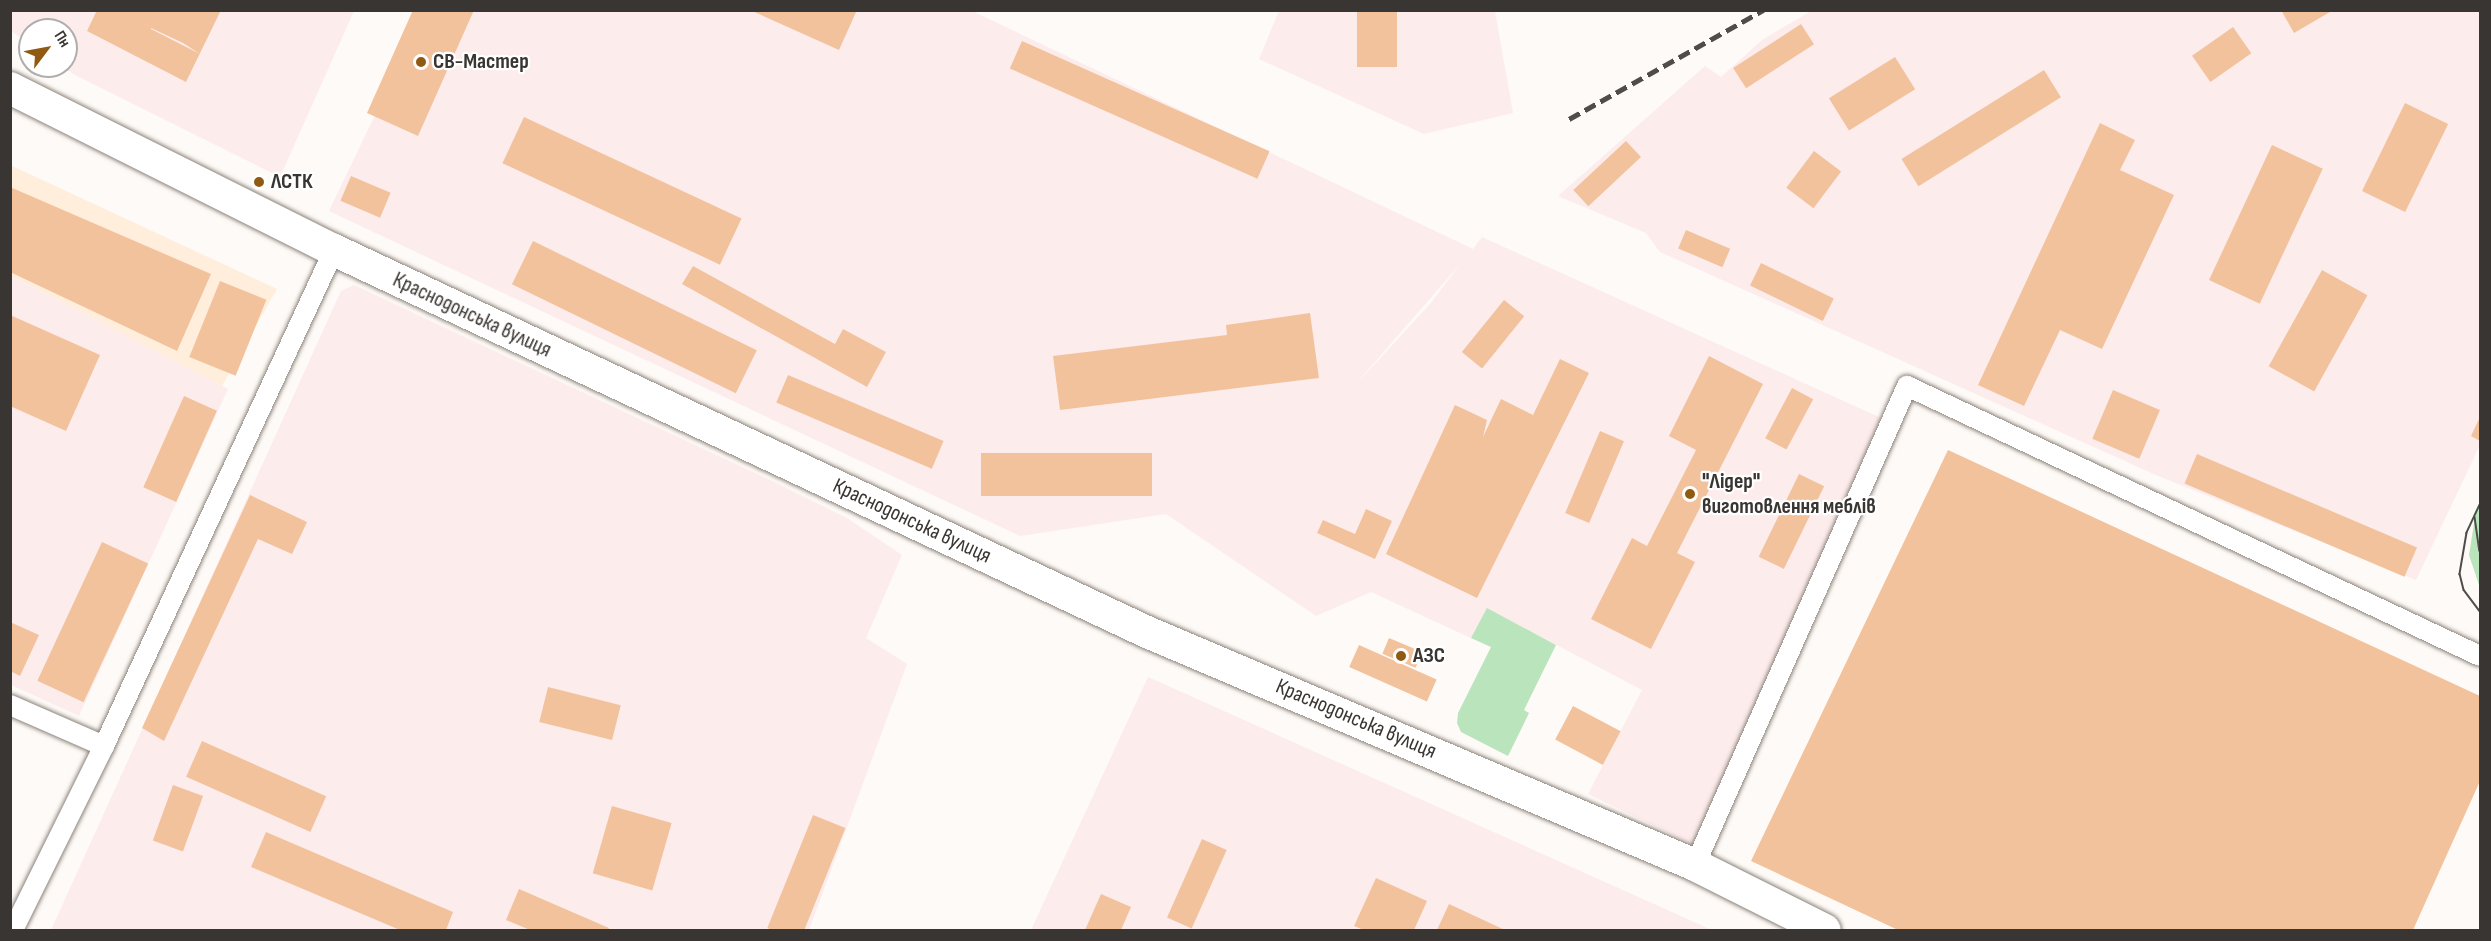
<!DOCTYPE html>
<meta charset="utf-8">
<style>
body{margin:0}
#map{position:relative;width:2491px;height:941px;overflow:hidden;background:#fefaf7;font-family:"Sofia Sans Condensed",sans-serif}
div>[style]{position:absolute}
.commercial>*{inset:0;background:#ffeedc}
.industrial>*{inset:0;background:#fdecec}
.green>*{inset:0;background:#bae4bc}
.building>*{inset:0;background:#f2c29d;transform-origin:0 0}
.roads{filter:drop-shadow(0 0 2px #8b837b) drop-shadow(0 0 2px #8b837b)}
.minor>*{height:20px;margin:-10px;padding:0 10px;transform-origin:10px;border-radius:10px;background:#fff}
.primary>*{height:32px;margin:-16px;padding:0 16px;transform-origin:16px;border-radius:16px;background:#fff}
.tram>*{height:1.5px;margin:-0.75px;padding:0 0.75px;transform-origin:0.75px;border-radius:0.75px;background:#504c49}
.rail>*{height:4.5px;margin-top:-2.25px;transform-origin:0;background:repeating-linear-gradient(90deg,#504c49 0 12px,transparent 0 18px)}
.dots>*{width:16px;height:16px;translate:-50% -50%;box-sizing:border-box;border:3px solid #fff;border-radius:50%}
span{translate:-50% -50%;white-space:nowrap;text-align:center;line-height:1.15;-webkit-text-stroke:4.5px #fff;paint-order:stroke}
.poi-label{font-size:22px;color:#393532;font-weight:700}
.left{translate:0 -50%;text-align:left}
.street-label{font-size:22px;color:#393532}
.frame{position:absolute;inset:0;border:12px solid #393532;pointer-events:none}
.north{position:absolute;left:18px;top:18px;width:60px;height:60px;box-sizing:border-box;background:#fff;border:2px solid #b0aead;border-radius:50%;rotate:58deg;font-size:16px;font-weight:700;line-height:24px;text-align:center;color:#393532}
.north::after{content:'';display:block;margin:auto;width:21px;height:27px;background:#915a12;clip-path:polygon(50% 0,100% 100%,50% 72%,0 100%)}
</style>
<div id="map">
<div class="commercial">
<i style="clip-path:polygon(10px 165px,277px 289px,222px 386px,11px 276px)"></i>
</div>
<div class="industrial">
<i style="clip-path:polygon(10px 11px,354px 11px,280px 177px,77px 76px,61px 66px,66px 66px,66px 30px,30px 30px,30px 45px,11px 31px)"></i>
<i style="clip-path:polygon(evenodd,425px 11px,972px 11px,1473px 249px,1482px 237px,1881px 418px,1694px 845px,1588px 794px,1642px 690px,1492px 611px,1471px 638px,1371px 592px,1316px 616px,1166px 514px,1020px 536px,329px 211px,425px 11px,1461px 263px,1430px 304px,1361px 379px,1361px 378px,1461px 263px)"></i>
<i style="clip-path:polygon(1279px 11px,1495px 11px,1513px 113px,1424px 134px,1259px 59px)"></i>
<i style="clip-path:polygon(1811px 11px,2480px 11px,2480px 445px,2416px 580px,2156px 475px,1660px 252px,1646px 233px,1558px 196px,1705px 66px,1721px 77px,1762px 40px)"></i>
<i style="clip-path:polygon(11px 276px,228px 389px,79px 716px,11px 685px)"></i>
<i style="clip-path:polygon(354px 285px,774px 482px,847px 518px,902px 555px,866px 638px,907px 664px,809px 930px,51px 930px,341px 291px)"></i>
<i style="clip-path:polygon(1148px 677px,1712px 930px,1031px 930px)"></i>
</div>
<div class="green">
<i style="clip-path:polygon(2480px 504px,2480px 588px,2469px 555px,2475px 517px)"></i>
<i style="clip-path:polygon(1487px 608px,1556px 645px,1524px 710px,1529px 713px,1508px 756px,1461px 732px,1457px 723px,1458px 713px,1491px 647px,1471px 638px)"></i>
</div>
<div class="building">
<i style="clip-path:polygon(evenodd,97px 10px,221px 10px,186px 82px,87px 31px,97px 10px,151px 28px,183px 43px,200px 54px,151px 29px,151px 28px)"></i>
<i style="clip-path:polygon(413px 10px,474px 10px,418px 136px,367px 113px)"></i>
<i style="clip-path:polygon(750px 10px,857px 10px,839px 50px)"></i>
<i style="left:1357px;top:10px;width:40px;height:57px"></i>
<i style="clip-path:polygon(2281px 10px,2329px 10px,2330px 12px,2294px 33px)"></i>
<i style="left:1801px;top:24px;width:24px;height:81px;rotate:57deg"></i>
<i style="left:2233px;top:27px;width:32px;height:50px;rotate:55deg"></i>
<i style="left:1022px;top:41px;width:271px;height:30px;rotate:24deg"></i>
<i style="left:1895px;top:57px;width:38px;height:78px;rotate:58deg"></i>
<i style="left:2044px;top:70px;width:32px;height:168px;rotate:58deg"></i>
<i style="left:2405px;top:103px;width:48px;height:98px;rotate:26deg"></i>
<i style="left:524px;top:117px;width:240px;height:51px;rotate:25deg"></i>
<i style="clip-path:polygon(2100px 123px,2135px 140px,2120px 170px,2174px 195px,2102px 349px,2060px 330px,2024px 406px,1978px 385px)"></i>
<i style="left:1626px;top:141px;width:22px;height:72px;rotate:47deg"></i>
<i style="left:2272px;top:145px;width:56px;height:149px;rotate:25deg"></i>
<i style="left:1814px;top:151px;width:34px;height:46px;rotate:37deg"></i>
<i style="left:351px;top:176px;width:43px;height:27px;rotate:23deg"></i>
<i style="clip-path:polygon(10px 187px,211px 274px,177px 351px,10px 272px)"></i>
<i style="left:1686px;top:230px;width:48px;height:20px;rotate:23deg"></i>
<i style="left:533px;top:241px;width:249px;height:48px;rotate:26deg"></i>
<i style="left:1761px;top:263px;width:81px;height:25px;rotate:26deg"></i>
<i style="clip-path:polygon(693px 266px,835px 344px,843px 329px,886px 352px,867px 387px,682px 284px)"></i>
<i style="left:2322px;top:270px;width:52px;height:110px;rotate:29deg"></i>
<i style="left:220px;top:281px;width:50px;height:82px;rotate:22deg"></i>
<i style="left:1504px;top:300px;width:26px;height:67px;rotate:39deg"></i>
<i style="clip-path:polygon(1310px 313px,1319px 378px,1060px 410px,1053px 356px,1227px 335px,1226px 325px)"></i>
<i style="clip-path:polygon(10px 315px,100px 355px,66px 431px,10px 406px)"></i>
<i style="clip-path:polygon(1709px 356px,1763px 384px,1677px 553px,1695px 562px,1651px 649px,1591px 619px,1632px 538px,1647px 546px,1696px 450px,1669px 436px)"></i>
<i style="clip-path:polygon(1560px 359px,1589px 373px,1477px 598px,1386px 554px,1455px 405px,1487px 420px,1483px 437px,1501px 399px,1533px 415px)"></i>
<i style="left:788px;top:375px;width:169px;height:30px;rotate:23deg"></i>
<i style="left:1792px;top:388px;width:24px;height:57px;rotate:28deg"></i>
<i style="left:2113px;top:390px;width:51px;height:53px;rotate:23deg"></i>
<i style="left:184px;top:396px;width:36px;height:100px;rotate:24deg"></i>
<i style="clip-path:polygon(2480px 417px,2480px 441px,2471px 436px)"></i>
<i style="left:1600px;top:431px;width:26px;height:89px;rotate:23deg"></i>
<i style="clip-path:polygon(1948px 450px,2480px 696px,2480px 781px,2413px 930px,1898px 930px,1751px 861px)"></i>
<i style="left:981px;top:453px;width:171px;height:43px"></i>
<i style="left:2197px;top:454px;width:239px;height:32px;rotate:23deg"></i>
<i style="left:1799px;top:474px;width:28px;height:92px;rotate:26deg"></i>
<i style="clip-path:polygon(250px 495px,307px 522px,292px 554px,258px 539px,164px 741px,142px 728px)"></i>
<i style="clip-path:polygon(1366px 509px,1392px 521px,1375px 559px,1317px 533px,1323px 520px,1355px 534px)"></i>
<i style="left:102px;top:542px;width:51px;height:153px;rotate:25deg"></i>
<i style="clip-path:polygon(10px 622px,39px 635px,20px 676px,10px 671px)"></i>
<i style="left:1389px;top:638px;width:36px;height:17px;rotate:23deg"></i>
<i style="left:1359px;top:645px;width:85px;height:24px;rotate:24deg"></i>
<i style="left:548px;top:687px;width:75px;height:36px;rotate:14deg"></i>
<i style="left:1573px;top:706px;width:54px;height:38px;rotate:28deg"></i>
<i style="left:202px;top:741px;width:136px;height:39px;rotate:24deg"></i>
<i style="left:173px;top:785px;width:32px;height:59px;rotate:20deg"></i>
<i style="left:612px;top:806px;width:62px;height:70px;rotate:16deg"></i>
<i style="left:813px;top:815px;width:35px;height:122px;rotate:22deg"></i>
<i style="clip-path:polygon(266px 832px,453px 912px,446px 930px,400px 930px,251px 867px)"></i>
<i style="left:1202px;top:839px;width:27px;height:86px;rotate:24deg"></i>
<i style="clip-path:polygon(1376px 878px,1427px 901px,1414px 930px,1364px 930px,1354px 926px)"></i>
<i style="clip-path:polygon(519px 889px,609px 928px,608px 930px,530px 930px,506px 920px)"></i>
<i style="clip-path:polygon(1101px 894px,1131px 907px,1121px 930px,1085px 930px)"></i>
<i style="clip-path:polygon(1449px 904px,1505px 930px,1437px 930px)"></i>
</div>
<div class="roads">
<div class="minor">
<i style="left:10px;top:705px;width:103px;rotate:23.6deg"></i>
<i style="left:1695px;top:865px;width:524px;rotate:-66.13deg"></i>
<i style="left:1907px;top:386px;width:633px;rotate:25.23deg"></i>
<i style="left:13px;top:930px;width:205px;rotate:-63.7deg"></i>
<i style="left:104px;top:746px;width:547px;rotate:-65.12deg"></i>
</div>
<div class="primary">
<i style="left:10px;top:88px;width:362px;rotate:26.6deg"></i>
<i style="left:334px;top:250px;width:898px;rotate:25.17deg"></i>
<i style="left:1147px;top:632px;width:595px;rotate:23.03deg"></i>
<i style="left:1695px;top:865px;width:145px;rotate:26.6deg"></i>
</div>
</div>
<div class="tram">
<i style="left:2480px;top:505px;width:31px;rotate:115deg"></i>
<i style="left:2467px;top:533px;width:42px;rotate:99.7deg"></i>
<i style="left:2460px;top:574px;width:16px;rotate:76deg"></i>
<i style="left:2464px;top:590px;width:26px;rotate:53deg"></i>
<i style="left:2475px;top:517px;width:34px;rotate:82deg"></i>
</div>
<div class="rail">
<i style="left:1569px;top:119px;width:223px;rotate:-29.3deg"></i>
</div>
<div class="dots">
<i style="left:421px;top:62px;background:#915a12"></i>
<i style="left:259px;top:182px;background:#915a12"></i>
<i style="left:1690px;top:494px;background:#915a12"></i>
<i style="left:1401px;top:656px;background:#915a12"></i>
</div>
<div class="poi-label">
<span class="left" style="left:433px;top:62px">СВ-Мастер</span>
<span class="left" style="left:271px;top:182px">ЛСТК</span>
<span class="left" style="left:1702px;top:494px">"Лідер"<br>виготовлення меблів</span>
<span class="left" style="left:1413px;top:656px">АЗС</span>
</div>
<div class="street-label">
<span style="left:472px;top:315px;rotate:25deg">Краснодонська вулиця</span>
<span style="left:912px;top:521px;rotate:25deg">Краснодонська вулиця</span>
<span style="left:1356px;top:719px;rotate:23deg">Краснодонська вулиця</span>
</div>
<div class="frame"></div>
<div class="north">Пн</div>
</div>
